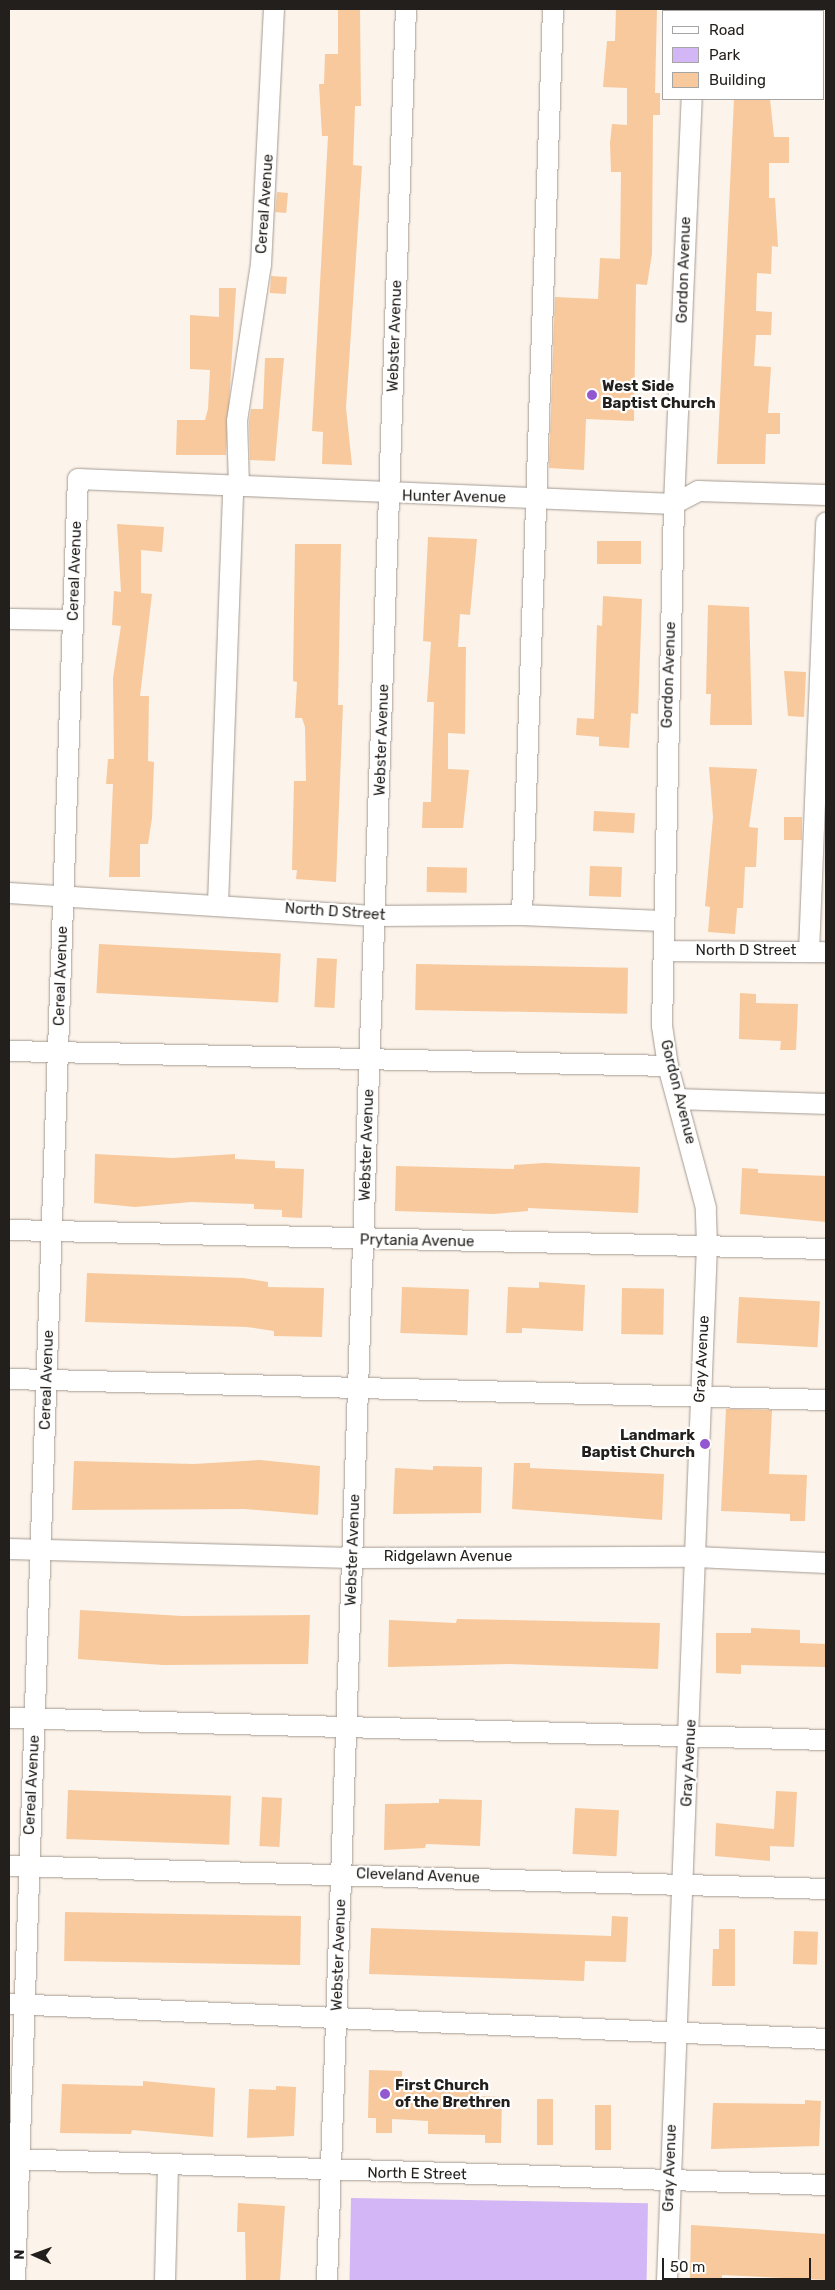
<!DOCTYPE html>
<style>
body{margin:0}
#map{position:relative;width:835px;height:2290px;overflow:hidden;background:#fcf3ea;font-family:Rubik,sans-serif}
div>[style]{position:absolute}
.green>*{inset:0;background:#d2b6f6;transform-origin:0 0}
.building>*{inset:0;background:#f8c99c;transform-origin:0 0}
.roads{filter:drop-shadow(0 0 1px #a49b93) drop-shadow(0 0 1px #a49b93)}
.minor>*{height:20px;margin:-10px;padding:0 10px;transform-origin:10px;border-radius:10px;background:#fff}
.dots>*{width:14px;height:14px;translate:-50% -50%;box-sizing:border-box;border:2px solid #fff;border-radius:50%}
span{translate:-50% -50%;white-space:nowrap;text-align:center;line-height:1.15;-webkit-text-stroke:4.5px #fff;paint-order:stroke}
.street-label{font-size:15px;color:#221f1c}
.poi-label{font-size:15px;color:#221f1c;font-weight:700}
.left{translate:0 -50%;text-align:left}
.right{translate:-100% -50%;text-align:right}
.frame{position:absolute;inset:0;border:10px solid #221f1c;pointer-events:none}
.legend{position:absolute;left:662px;top:10px;width:162px;height:90px;box-sizing:border-box;background:#fff;border:1px solid #a7a5a4;margin:0;padding:6px 9px;list-style:none;font-size:15px;color:#221f1c}
.legend li{display:flex;align-items:center;gap:10px;height:25px}
.legend b{width:25px;border:1px solid #a7a5a4}
.north{position:absolute;left:10px;top:2230px;width:50px;height:50px;-webkit-text-stroke:4px #fff;paint-order:stroke;rotate:272deg;font-size:14px;font-weight:700;line-height:20px;text-align:center;color:#221f1c}
.north::after{content:'';display:block;margin:auto;width:18px;height:22px;background:#221f1c;clip-path:polygon(50% 0,100% 100%,50% 72%,0 100%)}
.scale{position:absolute;left:662px;top:2258px;width:149px;height:22px;box-sizing:border-box;border:2px solid #221f1c;border-top:0;padding-left:6px;font-size:15px;line-height:18px;white-space:nowrap;color:#221f1c;-webkit-text-stroke:4px #fff;paint-order:stroke}
</style>
<div id="map">
<div class="green">
<i style="left:351px;top:2198px;width:297px;height:83px;rotate:1deg"></i>
</div>
<div class="building">
<i style="clip-path:polygon(338px 9px,360px 9px,361px 106px,355px 106px,353px 165px,362px 166px,346px 408px,352px 465px,322px 464px,323px 432px,312px 431px,328px 136px,322px 136px,319px 84px,324px 84px,325px 54px,338px 54px)"></i>
<i style="clip-path:polygon(616px 9px,657px 9px,655px 93px,660px 93px,660px 115px,653px 115px,652px 254px,647px 285px,636px 284px,634px 421px,586px 419px,584px 470px,549px 468px,555px 297px,598px 299px,600px 258px,620px 259px,621px 172px,611px 172px,610px 143px,612px 124px,627px 125px,627px 88px,603px 87px,607px 41px,615px 41px)"></i>
<i style="clip-path:polygon(734px 99px,770px 99px,774px 137px,789px 137px,789px 163px,769px 163px,769px 198px,775px 198px,778px 247px,772px 246px,771px 274px,757px 273px,756px 311px,772px 312px,771px 335px,756px 335px,754px 366px,771px 367px,768px 413px,780px 413px,780px 434px,766px 434px,765px 464px,717px 464px)"></i>
<i style="left:277px;top:192px;width:11px;height:20px;rotate:5deg"></i>
<i style="left:271px;top:276px;width:16px;height:17px;rotate:4deg"></i>
<i style="clip-path:polygon(219px 288px,236px 288px,226px 455px,176px 455px,177px 420px,205px 420px,208px 409px,210px 370px,190px 369px,190px 315px,219px 317px)"></i>
<i style="clip-path:polygon(265px 358px,284px 358px,275px 461px,250px 460px,249px 422px,251px 409px,263px 409px)"></i>
<i style="clip-path:polygon(117px 524px,164px 527px,162px 552px,141px 550px,141px 593px,152px 594px,140px 696px,149px 696px,148px 761px,154px 762px,152px 818px,148px 844px,140px 844px,140px 877px,109px 877px,113px 784px,106px 784px,108px 759px,114px 759px,113px 678px,121px 626px,112px 625px,114px 591px,121px 592px)"></i>
<i style="clip-path:polygon(428px 537px,477px 539px,470px 615px,460px 614px,458px 647px,466px 647px,465px 734px,448px 733px,448px 769px,469px 770px,463px 828px,422px 828px,423px 802px,431px 802px,434px 702px,427px 702px,431px 642px,423px 641px)"></i>
<i style="left:597px;top:541px;width:44px;height:23px"></i>
<i style="clip-path:polygon(295px 544px,341px 544px,338px 705px,343px 705px,336px 882px,296px 879px,297px 870px,292px 870px,294px 781px,306px 781px,305px 727px,302px 718px,295px 718px,297px 682px,293px 681px)"></i>
<i style="clip-path:polygon(603px 596px,642px 599px,638px 714px,631px 713px,629px 748px,599px 746px,599px 737px,576px 735px,577px 718px,594px 719px,597px 625px,602px 626px)"></i>
<i style="clip-path:polygon(708px 605px,749px 607px,752px 725px,710px 725px,711px 694px,706px 694px)"></i>
<i style="clip-path:polygon(784px 671px,806px 672px,804px 717px,788px 716px)"></i>
<i style="clip-path:polygon(709px 767px,757px 769px,749px 827px,758px 828px,756px 867px,745px 867px,743px 908px,737px 908px,735px 934px,708px 932px,710px 907px,705px 906px,713px 817px)"></i>
<i style="left:594px;top:811px;width:41px;height:20px;rotate:3deg"></i>
<i style="left:784px;top:817px;width:18px;height:23px"></i>
<i style="left:590px;top:866px;width:32px;height:30px;rotate:2deg"></i>
<i style="left:427px;top:867px;width:40px;height:25px;rotate:1deg"></i>
<i style="left:99px;top:944px;width:182px;height:49px;rotate:3deg"></i>
<i style="left:317px;top:958px;width:20px;height:49px;rotate:3deg"></i>
<i style="left:416px;top:964px;width:212px;height:46px;rotate:1deg"></i>
<i style="clip-path:polygon(740px 993px,756px 994px,756px 1003px,798px 1004px,796px 1050px,780px 1050px,781px 1041px,739px 1039px)"></i>
<i style="clip-path:polygon(95px 1154px,173px 1158px,235px 1154px,235px 1159px,275px 1161px,275px 1168px,304px 1169px,302px 1218px,282px 1217px,282px 1210px,254px 1209px,254px 1204px,191px 1202px,135px 1207px,94px 1203px)"></i>
<i style="clip-path:polygon(544px 1163px,640px 1167px,638px 1213px,528px 1208px,528px 1211px,494px 1214px,395px 1211px,396px 1166px,514px 1169px,514px 1165px)"></i>
<i style="clip-path:polygon(742px 1168px,758px 1169px,758px 1173px,826px 1176px,826px 1222px,740px 1214px)"></i>
<i style="clip-path:polygon(87px 1273px,243px 1278px,268px 1282px,268px 1287px,324px 1288px,322px 1337px,274px 1336px,274px 1331px,247px 1327px,85px 1322px)"></i>
<i style="clip-path:polygon(539px 1282px,585px 1285px,583px 1331px,522px 1328px,522px 1333px,506px 1333px,508px 1287px,539px 1288px)"></i>
<i style="left:402px;top:1287px;width:67px;height:46px;rotate:2deg"></i>
<i style="left:622px;top:1288px;width:42px;height:46px;rotate:1deg"></i>
<i style="left:739px;top:1297px;width:81px;height:46px;rotate:3deg"></i>
<i style="clip-path:polygon(726px 1409px,772px 1410px,769px 1474px,807px 1475px,805px 1521px,790px 1521px,790px 1514px,721px 1511px)"></i>
<i style="clip-path:polygon(260px 1460px,320px 1466px,318px 1515px,245px 1509px,72px 1510px,74px 1461px,194px 1464px)"></i>
<i style="clip-path:polygon(514px 1463px,530px 1463px,530px 1468px,664px 1474px,662px 1520px,512px 1509px)"></i>
<i style="clip-path:polygon(433px 1466px,482px 1467px,481px 1513px,393px 1514px,395px 1468px,433px 1470px)"></i>
<i style="clip-path:polygon(80px 1610px,182px 1616px,310px 1615px,308px 1664px,163px 1665px,78px 1659px)"></i>
<i style="clip-path:polygon(457px 1619px,660px 1623px,658px 1669px,509px 1664px,388px 1667px,389px 1620px,456px 1623px)"></i>
<i style="clip-path:polygon(751px 1628px,800px 1630px,800px 1643px,826px 1644px,826px 1667px,741px 1665px,741px 1674px,716px 1673px,716px 1633px,751px 1633px)"></i>
<i style="left:68px;top:1790px;width:163px;height:49px;rotate:2deg"></i>
<i style="clip-path:polygon(776px 1791px,797px 1792px,794px 1847px,770px 1846px,770px 1861px,715px 1856px,716px 1823px,774px 1829px)"></i>
<i style="left:262px;top:1797px;width:20px;height:49px;rotate:3deg"></i>
<i style="clip-path:polygon(439px 1799px,482px 1800px,480px 1846px,426px 1844px,425px 1848px,384px 1850px,385px 1804px,439px 1803px)"></i>
<i style="left:575px;top:1808px;width:44px;height:46px;rotate:3deg"></i>
<i style="left:65px;top:1912px;width:236px;height:49px;rotate:1deg"></i>
<i style="clip-path:polygon(612px 1916px,628px 1917px,626px 1962px,585px 1961px,584px 1981px,369px 1974px,371px 1928px,611px 1936px)"></i>
<i style="clip-path:polygon(719px 1929px,735px 1929px,735px 1986px,712px 1986px,713px 1949px,719px 1949px)"></i>
<i style="left:794px;top:1931px;width:24px;height:33px;rotate:2deg"></i>
<i style="clip-path:polygon(369px 2070px,402px 2071px,402px 2086px,479px 2089px,478px 2096px,502px 2097px,501px 2143px,485px 2143px,485px 2135px,428px 2134px,428px 2121px,392px 2119px,392px 2133px,376px 2133px,376px 2118px,368px 2118px)"></i>
<i style="clip-path:polygon(143px 2081px,215px 2088px,213px 2137px,132px 2130px,131px 2134px,60px 2133px,62px 2084px,143px 2086px)"></i>
<i style="clip-path:polygon(276px 2086px,296px 2087px,294px 2136px,247px 2138px,249px 2089px,276px 2090px)"></i>
<i style="left:537px;top:2099px;width:16px;height:46px"></i>
<i style="clip-path:polygon(805px 2100px,821px 2101px,819px 2146px,711px 2149px,713px 2103px,805px 2104px)"></i>
<i style="left:595px;top:2105px;width:16px;height:45px"></i>
<i style="clip-path:polygon(238px 2203px,285px 2206px,280px 2281px,246px 2281px,245px 2232px,237px 2232px)"></i>
<i style="clip-path:polygon(691px 2225px,826px 2234px,826px 2280px,722px 2275px,722px 2281px,690px 2281px)"></i>
</div>
<div class="roads">
<div class="minor">
<i style="left:695px;top:11px;width:2px;rotate:-90deg"></i>
<i style="left:239px;top:487px;width:66px;rotate:-91.7deg"></i>
<i style="left:237px;top:421px;width:158px;rotate:-81.3deg"></i>
<i style="left:261px;top:265px;width:256px;rotate:-87.1deg"></i>
<i style="left:9px;top:619px;width:64px;rotate:0.9deg"></i>
<i style="left:9px;top:893px;width:369px;rotate:3.6deg"></i>
<i style="left:377px;top:916px;width:145px;rotate:-0.4deg"></i>
<i style="left:522px;top:915px;width:140px;rotate:2.5deg"></i>
<i style="left:218px;top:904px;width:417px;rotate:-87.9deg"></i>
<i style="left:522px;top:915px;width:907px;rotate:-88.04deg"></i>
<i style="left:665px;top:951px;width:161px;rotate:0.4deg"></i>
<i style="left:809px;top:952px;width:430px;rotate:-87.7deg"></i>
<i style="left:9px;top:1051px;width:659px;rotate:1.3deg"></i>
<i style="left:678px;top:1099px;width:148px;rotate:1.9deg"></i>
<i style="left:9px;top:1230px;width:817px;rotate:1.33deg"></i>
<i style="left:9px;top:1379px;width:817px;rotate:1.47deg"></i>
<i style="left:9px;top:1549px;width:343px;rotate:1.5deg"></i>
<i style="left:352px;top:1558px;width:344px;rotate:-0.2deg"></i>
<i style="left:696px;top:1557px;width:130px;rotate:2.6deg"></i>
<i style="left:9px;top:1718px;width:817px;rotate:1.54deg"></i>
<i style="left:9px;top:1866px;width:817px;rotate:1.61deg"></i>
<i style="left:9px;top:2004px;width:818px;rotate:2.45deg"></i>
<i style="left:9px;top:2159px;width:817px;rotate:1.82deg"></i>
<i style="left:15px;top:2281px;width:1803px;rotate:-88deg"></i>
<i style="left:78px;top:479px;width:597px;rotate:2.4deg"></i>
<i style="left:674px;top:504px;width:27px;rotate:-28deg"></i>
<i style="left:698px;top:491px;width:128px;rotate:1.8deg"></i>
<i style="left:165px;top:2281px;width:115px;rotate:-88.5deg"></i>
<i style="left:327px;top:2281px;width:2273px;rotate:-88.01deg"></i>
<i style="left:667px;top:2281px;width:1037px;rotate:-87.79deg"></i>
<i style="left:707px;top:1245px;width:37px;rotate:-92deg"></i>
<i style="left:706px;top:1208px;width:147px;rotate:-105deg"></i>
<i style="left:668px;top:1066px;width:40px;rotate:-98.5deg"></i>
<i style="left:662px;top:1026px;width:522px;rotate:-88.68deg"></i>
<i style="left:674px;top:504px;width:405px;rotate:-87.5deg"></i>
</div>
</div>
<div class="dots">
<i style="left:592px;top:395px;background:#9358cf"></i>
<i style="left:705px;top:1444px;background:#9358cf"></i>
<i style="left:385px;top:2094px;background:#9358cf"></i>
</div>
<div class="street-label">
<span style="left:265px;top:204px;rotate:-86deg">Cereal Avenue</span>
<span style="left:684px;top:270px;rotate:-88deg">Gordon Avenue</span>
<span style="left:395px;top:336px;rotate:-88deg">Webster Avenue</span>
<span style="left:454px;top:497px;rotate:1deg">Hunter Avenue</span>
<span style="left:75px;top:571px;rotate:-88deg">Cereal Avenue</span>
<span style="left:669px;top:675px;rotate:-88deg">Gordon Avenue</span>
<span style="left:382px;top:740px;rotate:-88deg">Webster Avenue</span>
<span style="left:335px;top:912px;rotate:4deg">North D Street</span>
<span style="left:746px;top:951px">North D Street</span>
<span style="left:61px;top:976px;rotate:-88deg">Cereal Avenue</span>
<span style="left:678px;top:1092px;rotate:76deg">Gordon Avenue</span>
<span style="left:367px;top:1145px;rotate:-88deg">Webster Avenue</span>
<span style="left:417px;top:1241px;rotate:1deg">Prytania Avenue</span>
<span style="left:702px;top:1359px;rotate:-87deg">Gray Avenue</span>
<span style="left:47px;top:1380px;rotate:-88deg">Cereal Avenue</span>
<span style="left:353px;top:1550px;rotate:-88deg">Webster Avenue</span>
<span style="left:448px;top:1557px">Ridgelawn Avenue</span>
<span style="left:689px;top:1763px;rotate:-87deg">Gray Avenue</span>
<span style="left:32px;top:1785px;rotate:-87deg">Cereal Avenue</span>
<span style="left:418px;top:1876px;rotate:2deg">Cleveland Avenue</span>
<span style="left:339px;top:1955px;rotate:-88deg">Webster Avenue</span>
<span style="left:670px;top:2168px;rotate:-88deg">Gray Avenue</span>
<span style="left:417px;top:2174px;rotate:1deg">North E Street</span>
</div>
<div class="poi-label">
<span class="left" style="left:602px;top:395px">West Side<br>Baptist Church</span>
<span class="right" style="left:695px;top:1444px">Landmark<br>Baptist Church</span>
<span class="left" style="left:395px;top:2094px">First Church<br>of the Brethren</span>
</div>
<div class="frame"></div>
<ul class="legend">
<li><b style="height:6px;background:#fff"></b>Road</li>
<li><b style="height:14px;background:#d2b6f6"></b>Park</li>
<li><b style="height:14px;background:#f8c99c"></b>Building</li>
</ul>
<div class="north">N</div>
<div class="scale">50 m</div>
</div>
